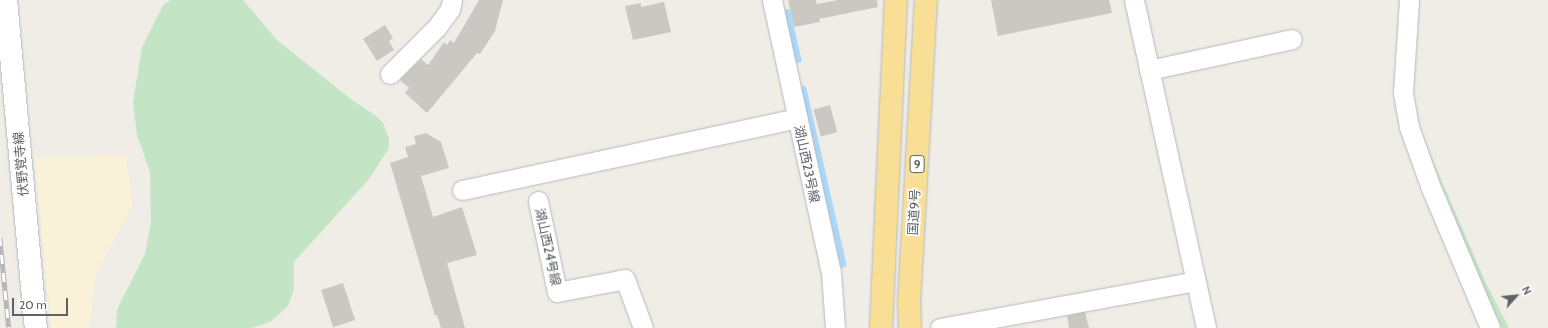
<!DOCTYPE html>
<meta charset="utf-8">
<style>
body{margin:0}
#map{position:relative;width:1548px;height:328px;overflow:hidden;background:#efede6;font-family:Cabin,"Noto Sans JP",sans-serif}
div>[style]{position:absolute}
.green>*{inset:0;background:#c4e5c5}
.sand>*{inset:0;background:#f9f1d8}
.stream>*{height:5.5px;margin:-2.75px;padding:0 2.75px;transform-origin:2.75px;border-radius:2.75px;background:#abd7fb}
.building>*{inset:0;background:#cbc8c4;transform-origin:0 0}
.roads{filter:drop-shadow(0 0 1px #b7b8bc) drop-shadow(0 0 1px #b7b8bc)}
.street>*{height:19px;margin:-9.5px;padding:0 9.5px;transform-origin:9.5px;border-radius:9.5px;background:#fff}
.secondary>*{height:22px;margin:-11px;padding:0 11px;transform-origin:11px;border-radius:11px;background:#fff}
.highway>*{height:22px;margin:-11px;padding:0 11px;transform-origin:11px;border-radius:11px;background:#f8df95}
.rail>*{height:4.5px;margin-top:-2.25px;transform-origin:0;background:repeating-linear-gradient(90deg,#fff 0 9px,#b4b5b6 0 18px);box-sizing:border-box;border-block:1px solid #b4b5b6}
span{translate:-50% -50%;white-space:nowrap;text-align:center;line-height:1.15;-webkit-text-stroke:3.5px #fff;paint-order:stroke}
.shield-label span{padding:1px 3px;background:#fff;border:1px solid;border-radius:3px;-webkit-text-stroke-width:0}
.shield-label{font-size:12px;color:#5e6166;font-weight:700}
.street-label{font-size:13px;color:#5e6166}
.north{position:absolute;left:1496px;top:276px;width:40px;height:40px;-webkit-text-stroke:3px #fff;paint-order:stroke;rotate:63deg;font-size:11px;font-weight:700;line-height:16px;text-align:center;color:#5e6166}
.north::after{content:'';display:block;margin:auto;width:14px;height:18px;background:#5e6166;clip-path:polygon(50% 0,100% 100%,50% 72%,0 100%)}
.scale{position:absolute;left:12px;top:298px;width:56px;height:18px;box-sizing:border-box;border:2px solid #5e6166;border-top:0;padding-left:5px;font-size:12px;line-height:14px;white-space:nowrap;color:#5e6166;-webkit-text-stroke:3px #fff;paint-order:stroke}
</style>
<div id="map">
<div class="green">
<i style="clip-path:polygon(171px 0,243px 0,277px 40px,352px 100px,375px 115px,383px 123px,389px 139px,389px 148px,369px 179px,294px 262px,294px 289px,288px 306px,270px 322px,251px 328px,116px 328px,117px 309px,145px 254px,151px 223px,150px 172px,137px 135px,133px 103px,142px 47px,163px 5px)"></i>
<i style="clip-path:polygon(1418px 126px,1486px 283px,1509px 328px,1502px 328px,1482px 285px)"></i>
</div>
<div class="sand">
<i style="clip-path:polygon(126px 155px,132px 207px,96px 274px,89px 328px,51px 328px,35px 158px)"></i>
</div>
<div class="stream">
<i style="left:788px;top:12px;width:49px;rotate:77.1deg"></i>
<i style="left:804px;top:89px;width:180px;rotate:77.2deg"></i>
</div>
<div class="building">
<i style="clip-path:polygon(479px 0,503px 0,495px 31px,480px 54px,477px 53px,427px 113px,405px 93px,409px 88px,400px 80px,421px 59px,428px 65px,444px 42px,447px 45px,450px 40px,454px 43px)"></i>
<i style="clip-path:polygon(788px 0,816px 0,817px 4px,838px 0,877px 0,878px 7px,819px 19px,820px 22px,794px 27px)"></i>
<i style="clip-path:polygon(991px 0,1109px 0,1112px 13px,998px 36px)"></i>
<i style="clip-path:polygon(664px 2px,671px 32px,633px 40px,625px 6px,641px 3px,641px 7px)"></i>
<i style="clip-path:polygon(385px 25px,393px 38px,389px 41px,394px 50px,377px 61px,363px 39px)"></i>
<i style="left:830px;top:105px;width:28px;height:17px;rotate:75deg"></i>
<i style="clip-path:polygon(426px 133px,441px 142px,449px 168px,421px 176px,433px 217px,462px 207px,477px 255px,447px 263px,465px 328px,441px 328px,437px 315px,435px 316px,390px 163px,408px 157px,405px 147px,416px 144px,414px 136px)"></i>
<i style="left:343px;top:283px;width:39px;height:23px;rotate:72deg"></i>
<i style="clip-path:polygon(1085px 312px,1089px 328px,1069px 328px,1067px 316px)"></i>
</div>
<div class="roads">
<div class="street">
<i style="left:772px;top:0;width:278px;rotate:77.8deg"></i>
<i style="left:831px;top:272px;width:56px;rotate:85.9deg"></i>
<i style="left:1134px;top:0;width:336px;rotate:77.6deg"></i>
<i style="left:1409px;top:0;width:93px;rotate:93.7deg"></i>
<i style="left:1403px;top:93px;width:35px;rotate:80deg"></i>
<i style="left:1409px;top:127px;width:65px;rotate:70.2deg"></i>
<i style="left:1431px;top:188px;width:152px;rotate:67.1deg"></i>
<i style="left:1149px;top:70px;width:146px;rotate:-12.2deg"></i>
<i style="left:390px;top:74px;width:66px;rotate:-45deg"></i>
<i style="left:437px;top:27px;width:22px;rotate:-54deg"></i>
<i style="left:450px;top:9px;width:9px;rotate:-77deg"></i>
<i style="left:462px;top:190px;width:343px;rotate:-12.1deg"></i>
<i style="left:538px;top:201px;width:93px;rotate:78.2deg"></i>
<i style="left:557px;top:292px;width:69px;rotate:-10.8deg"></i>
<i style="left:625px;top:279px;width:52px;rotate:69.8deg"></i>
<i style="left:940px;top:328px;width:259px;rotate:-10.4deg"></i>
</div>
<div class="secondary">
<i style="left:6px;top:0;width:329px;rotate:84.8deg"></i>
</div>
<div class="highway">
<i style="left:881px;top:328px;width:328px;rotate:-87.4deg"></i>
<i style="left:910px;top:328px;width:25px;rotate:-92deg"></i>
<i style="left:909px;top:303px;width:303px;rotate:-86.8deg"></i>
</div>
</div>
<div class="rail">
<i style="left:0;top:237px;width:91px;rotate:84.4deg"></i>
</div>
<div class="shield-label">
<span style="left:917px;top:164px">9</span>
</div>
<div class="street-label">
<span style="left:21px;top:164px;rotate:-95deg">伏野覚寺線</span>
<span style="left:807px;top:164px;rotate:78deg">湖山西23号線</span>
<span style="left:914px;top:212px;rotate:-87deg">国道9号</span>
<span style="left:548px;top:247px;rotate:78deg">湖山西24号線</span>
</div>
<div class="north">N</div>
<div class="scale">20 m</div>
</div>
